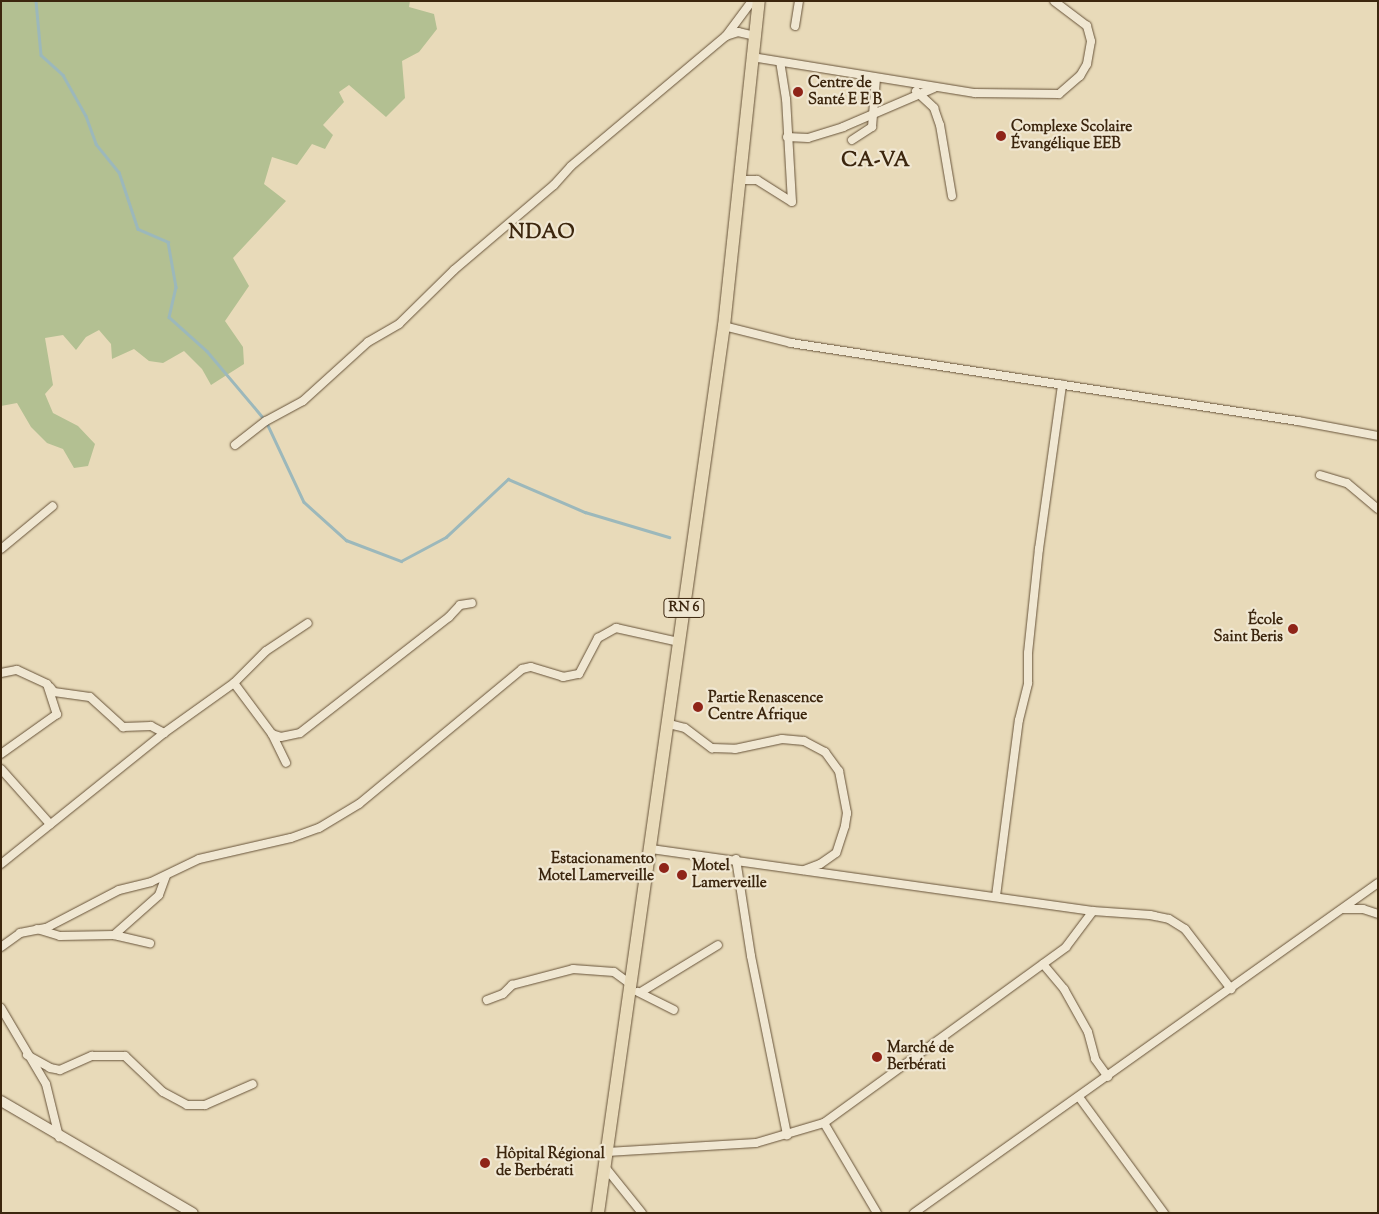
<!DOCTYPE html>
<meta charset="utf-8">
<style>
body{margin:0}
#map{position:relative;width:1379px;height:1214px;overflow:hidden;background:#e8dab9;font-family:"Sorts Mill Goudy",serif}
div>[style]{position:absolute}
.green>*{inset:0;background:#b3c092}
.stream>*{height:2.5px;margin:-1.25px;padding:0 1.25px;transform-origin:1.25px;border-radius:1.25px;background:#9cb8bb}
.roads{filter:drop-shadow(0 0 1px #675339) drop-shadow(0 0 1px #675339)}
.minor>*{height:8px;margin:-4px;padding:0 4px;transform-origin:4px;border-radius:4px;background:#f0e7d2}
.tertiary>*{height:10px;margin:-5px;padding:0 5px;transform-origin:5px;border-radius:5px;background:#f0e7d2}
.primary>*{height:12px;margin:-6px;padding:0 6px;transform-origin:6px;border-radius:6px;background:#e8dab9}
.dots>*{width:14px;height:14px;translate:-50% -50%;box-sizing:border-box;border:2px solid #f0e7d2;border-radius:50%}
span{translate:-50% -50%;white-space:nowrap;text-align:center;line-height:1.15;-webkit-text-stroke:4.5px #f0e7d2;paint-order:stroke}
.shield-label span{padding:1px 4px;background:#f0e7d2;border:1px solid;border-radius:4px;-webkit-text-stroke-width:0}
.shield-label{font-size:14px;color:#3c260e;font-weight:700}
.poi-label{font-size:15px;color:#3c260e;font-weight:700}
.left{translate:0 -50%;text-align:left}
.right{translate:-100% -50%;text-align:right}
.district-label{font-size:20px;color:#3c260e;font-weight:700;letter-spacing:1px}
.frame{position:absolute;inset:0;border:2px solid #3c260e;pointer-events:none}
</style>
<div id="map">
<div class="green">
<i style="clip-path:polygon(1px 1px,410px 1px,409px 7px,434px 14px,437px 29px,419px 52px,402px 61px,405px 98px,386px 117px,349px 85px,339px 92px,344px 102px,323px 125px,333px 135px,325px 149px,312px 144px,297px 165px,272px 157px,264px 184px,286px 201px,233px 258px,249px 286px,225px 321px,243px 347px,244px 364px,211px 385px,202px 369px,184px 351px,163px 363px,149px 361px,134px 349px,112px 359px,111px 344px,99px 330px,86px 337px,76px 350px,63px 335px,45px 338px,53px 385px,45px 394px,53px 413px,78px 426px,95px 444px,88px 466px,74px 468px,63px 449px,47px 443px,31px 427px,17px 403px,1px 406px)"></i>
</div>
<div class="stream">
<i style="left:36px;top:1px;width:54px;rotate:84.7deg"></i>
<i style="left:41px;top:55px;width:30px;rotate:42deg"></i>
<i style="left:63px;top:75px;width:47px;rotate:60.7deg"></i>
<i style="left:86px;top:116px;width:30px;rotate:70deg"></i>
<i style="left:96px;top:144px;width:36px;rotate:51deg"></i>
<i style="left:119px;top:172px;width:60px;rotate:71.6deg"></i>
<i style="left:138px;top:229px;width:33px;rotate:23deg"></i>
<i style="left:168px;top:242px;width:46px;rotate:79.9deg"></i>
<i style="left:176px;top:287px;width:31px;rotate:103deg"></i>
<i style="left:169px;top:317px;width:51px;rotate:41.8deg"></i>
<i style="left:207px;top:351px;width:92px;rotate:49.9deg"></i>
<i style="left:266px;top:421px;width:89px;rotate:64.9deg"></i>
<i style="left:304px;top:502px;width:57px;rotate:42.1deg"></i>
<i style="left:346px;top:540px;width:59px;rotate:20.9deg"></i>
<i style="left:401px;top:561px;width:51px;rotate:-28.1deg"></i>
<i style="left:446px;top:537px;width:85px;rotate:-43.1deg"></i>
<i style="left:508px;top:479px;width:84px;rotate:23.2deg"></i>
<i style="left:585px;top:512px;width:88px;rotate:16.6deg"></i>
</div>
<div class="roads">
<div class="minor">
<i style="left:795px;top:26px;width:25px;rotate:-81deg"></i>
<i style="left:726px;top:36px;width:13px;rotate:-18deg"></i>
<i style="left:738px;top:32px;width:17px;rotate:13deg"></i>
<i style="left:752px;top:57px;width:226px;rotate:9.2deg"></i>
<i style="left:975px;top:93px;width:84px;rotate:0.7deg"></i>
<i style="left:1059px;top:94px;width:28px;rotate:-41deg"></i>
<i style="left:1080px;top:76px;width:14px;rotate:-60deg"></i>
<i style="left:1087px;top:64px;width:23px;rotate:-80deg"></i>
<i style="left:1091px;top:41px;width:16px;rotate:-105deg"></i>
<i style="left:1087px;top:26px;width:41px;rotate:-142.9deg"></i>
<i style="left:916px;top:91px;width:25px;rotate:43deg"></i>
<i style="left:934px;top:108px;width:18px;rotate:71deg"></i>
<i style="left:940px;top:125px;width:72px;rotate:80.4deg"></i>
<i style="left:787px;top:137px;width:21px;rotate:3deg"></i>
<i style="left:808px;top:138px;width:37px;rotate:-17deg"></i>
<i style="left:843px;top:127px;width:99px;rotate:-23.2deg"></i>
<i style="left:852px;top:140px;width:24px;rotate:-33deg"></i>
<i style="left:872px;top:127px;width:49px;rotate:-85.3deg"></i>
<i style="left:738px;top:180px;width:19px"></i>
<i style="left:757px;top:180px;width:41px;rotate:32.2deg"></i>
<i style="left:792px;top:202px;width:103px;rotate:-93.3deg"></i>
<i style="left:786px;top:99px;width:37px;rotate:-99deg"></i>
<i style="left:724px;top:326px;width:69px;rotate:14.2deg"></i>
<i style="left:791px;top:343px;width:513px;rotate:8.75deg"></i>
<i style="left:1298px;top:421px;width:81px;rotate:10.6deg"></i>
<i style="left:235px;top:445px;width:39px;rotate:-38deg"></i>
<i style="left:266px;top:421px;width:42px;rotate:-28.4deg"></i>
<i style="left:303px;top:401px;width:88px;rotate:-42.2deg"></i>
<i style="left:368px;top:342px;width:36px;rotate:-30deg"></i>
<i style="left:399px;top:324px;width:77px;rotate:-44.5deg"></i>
<i style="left:454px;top:270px;width:131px;rotate:-40.4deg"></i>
<i style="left:554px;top:185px;width:25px;rotate:-48deg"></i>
<i style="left:571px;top:166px;width:202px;rotate:-40deg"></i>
<i style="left:726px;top:36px;width:44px;rotate:-53.4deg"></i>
<i style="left:1320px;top:475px;width:28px;rotate:17deg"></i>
<i style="left:1347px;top:483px;width:40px;rotate:40deg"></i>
<i style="left:1px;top:549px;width:67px;rotate:-39.6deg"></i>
<i style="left:1px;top:673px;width:16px;rotate:-11deg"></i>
<i style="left:17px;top:670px;width:33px;rotate:25deg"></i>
<i style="left:47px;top:684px;width:32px;rotate:72deg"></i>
<i style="left:57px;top:714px;width:69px;rotate:144.5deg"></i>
<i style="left:234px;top:683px;width:64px;rotate:53.3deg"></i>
<i style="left:272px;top:734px;width:32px;rotate:64deg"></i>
<i style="left:50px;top:687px;width:6px;rotate:51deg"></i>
<i style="left:54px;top:692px;width:36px;rotate:8deg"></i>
<i style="left:90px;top:697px;width:45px;rotate:42.3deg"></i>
<i style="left:123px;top:727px;width:28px;rotate:-2deg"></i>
<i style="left:151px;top:726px;width:15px;rotate:28deg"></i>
<i style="left:669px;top:724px;width:16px;rotate:14deg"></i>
<i style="left:685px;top:728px;width:34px;rotate:37deg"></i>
<i style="left:712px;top:748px;width:23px;rotate:2deg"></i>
<i style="left:735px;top:749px;width:48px;rotate:-12deg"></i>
<i style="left:782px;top:739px;width:22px;rotate:5deg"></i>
<i style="left:804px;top:741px;width:24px;rotate:28deg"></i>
<i style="left:825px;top:752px;width:24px;rotate:54deg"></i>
<i style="left:839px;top:771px;width:43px;rotate:79.2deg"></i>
<i style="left:847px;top:813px;width:13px;rotate:99deg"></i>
<i style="left:845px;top:826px;width:28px;rotate:108deg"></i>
<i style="left:836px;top:853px;width:19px;rotate:145deg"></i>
<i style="left:820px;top:864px;width:17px;rotate:159deg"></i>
<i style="left:272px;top:734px;width:9px;rotate:18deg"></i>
<i style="left:281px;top:737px;width:19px;rotate:-12deg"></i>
<i style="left:300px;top:733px;width:189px;rotate:-37.9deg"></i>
<i style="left:449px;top:617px;width:16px;rotate:-47deg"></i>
<i style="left:460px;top:605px;width:12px;rotate:-9deg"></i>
<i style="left:1px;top:769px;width:74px;rotate:48.3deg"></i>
<i style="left:651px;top:849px;width:446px;rotate:8deg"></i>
<i style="left:1093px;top:911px;width:57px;rotate:4deg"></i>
<i style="left:1150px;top:915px;width:19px;rotate:12deg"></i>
<i style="left:1169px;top:919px;width:19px;rotate:32deg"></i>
<i style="left:1185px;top:929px;width:76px;rotate:52.5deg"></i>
<i style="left:736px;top:859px;width:98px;rotate:81.2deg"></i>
<i style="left:751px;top:956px;width:183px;rotate:78.6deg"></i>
<i style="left:1px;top:864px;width:209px;rotate:-38.8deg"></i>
<i style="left:164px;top:733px;width:86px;rotate:-35.5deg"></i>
<i style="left:234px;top:683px;width:45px;rotate:-45deg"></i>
<i style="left:266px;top:651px;width:50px;rotate:-33.7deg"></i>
<i style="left:996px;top:896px;width:177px;rotate:-82.6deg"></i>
<i style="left:1019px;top:720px;width:38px;rotate:-76deg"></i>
<i style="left:1028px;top:683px;width:30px;rotate:-90deg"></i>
<i style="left:1028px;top:653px;width:105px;rotate:-84deg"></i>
<i style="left:1039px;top:549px;width:166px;rotate:-82deg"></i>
<i style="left:1343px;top:909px;width:20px"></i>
<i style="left:1363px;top:909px;width:16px;rotate:18deg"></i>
<i style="left:37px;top:929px;width:24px;rotate:17deg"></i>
<i style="left:60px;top:936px;width:54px;rotate:-1.1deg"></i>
<i style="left:114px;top:935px;width:37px;rotate:13deg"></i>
<i style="left:114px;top:935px;width:60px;rotate:-41.6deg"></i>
<i style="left:159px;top:895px;width:20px;rotate:-70deg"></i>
<i style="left:1px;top:947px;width:24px;rotate:-36deg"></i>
<i style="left:20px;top:933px;width:26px;rotate:-11deg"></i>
<i style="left:46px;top:928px;width:82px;rotate:-27.5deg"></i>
<i style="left:119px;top:890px;width:33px;rotate:-14deg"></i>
<i style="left:151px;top:882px;width:53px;rotate:-25.6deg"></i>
<i style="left:199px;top:859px;width:94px;rotate:-12.9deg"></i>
<i style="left:291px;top:838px;width:30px;rotate:-20deg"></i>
<i style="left:319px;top:828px;width:47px;rotate:-31deg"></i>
<i style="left:359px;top:804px;width:212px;rotate:-39.6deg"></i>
<i style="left:522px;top:669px;width:9px;rotate:-13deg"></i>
<i style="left:531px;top:667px;width:34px;rotate:17deg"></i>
<i style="left:563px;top:677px;width:16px;rotate:-11deg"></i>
<i style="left:579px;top:674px;width:41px;rotate:-62.2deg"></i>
<i style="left:598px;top:638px;width:21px;rotate:-29deg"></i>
<i style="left:616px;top:628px;width:65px;rotate:12.5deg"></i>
<i style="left:1043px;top:964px;width:33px;rotate:50deg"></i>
<i style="left:1064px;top:989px;width:49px;rotate:60.8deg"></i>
<i style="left:1088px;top:1032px;width:28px;rotate:75deg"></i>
<i style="left:1095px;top:1059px;width:22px;rotate:54deg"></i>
<i style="left:638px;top:992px;width:40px;rotate:26.6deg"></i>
<i style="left:641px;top:992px;width:90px;rotate:-31.4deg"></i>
<i style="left:487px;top:1000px;width:17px;rotate:-21deg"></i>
<i style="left:503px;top:994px;width:13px;rotate:-45deg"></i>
<i style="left:512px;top:985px;width:63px;rotate:-14.7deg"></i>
<i style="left:573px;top:969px;width:41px;rotate:4.2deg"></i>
<i style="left:614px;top:972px;width:19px;rotate:36deg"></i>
<i style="left:1px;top:1008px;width:88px;rotate:59.4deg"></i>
<i style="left:46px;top:1084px;width:55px;rotate:76.2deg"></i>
<i style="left:27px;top:1055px;width:26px;rotate:29deg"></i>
<i style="left:50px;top:1068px;width:10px;rotate:11deg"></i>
<i style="left:60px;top:1070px;width:35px;rotate:-24deg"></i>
<i style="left:92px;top:1056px;width:33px"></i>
<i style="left:125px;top:1056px;width:52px;rotate:43.5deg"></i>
<i style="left:163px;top:1092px;width:27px;rotate:28deg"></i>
<i style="left:187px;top:1105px;width:18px"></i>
<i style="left:205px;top:1105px;width:52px;rotate:-23.6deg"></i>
<i style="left:1079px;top:1097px;width:144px;rotate:53.8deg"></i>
<i style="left:824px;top:1123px;width:104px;rotate:59.5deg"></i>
<i style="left:607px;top:1152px;width:149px;rotate:-3.5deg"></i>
<i style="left:756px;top:1143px;width:71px;rotate:-16.4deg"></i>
<i style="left:824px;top:1123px;width:299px;rotate:-36deg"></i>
<i style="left:1066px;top:947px;width:45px;rotate:-53.1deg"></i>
<i style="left:605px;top:1167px;width:59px;rotate:51.2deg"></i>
<i style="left:914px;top:1213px;width:569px;rotate:-35.42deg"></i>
</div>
<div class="tertiary">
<i style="left:1px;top:1101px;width:222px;rotate:30.3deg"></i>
</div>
<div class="primary">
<i style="left:598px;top:1213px;width:896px;rotate:-81.92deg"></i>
<i style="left:724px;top:326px;width:327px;rotate:-83.9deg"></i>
</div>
</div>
<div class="dots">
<i style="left:798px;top:92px;background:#8f2418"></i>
<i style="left:1001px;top:136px;background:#8f2418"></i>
<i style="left:1293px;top:629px;background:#8f2418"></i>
<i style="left:698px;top:707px;background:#8f2418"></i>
<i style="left:664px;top:868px;background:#8f2418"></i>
<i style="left:682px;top:875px;background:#8f2418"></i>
<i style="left:877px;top:1057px;background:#8f2418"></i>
<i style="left:485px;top:1163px;background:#8f2418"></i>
</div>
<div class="shield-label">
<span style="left:684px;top:608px">RN 6</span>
</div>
<div class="poi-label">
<span class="left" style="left:808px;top:92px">Centre de<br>Santé E E B</span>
<span class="left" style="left:1011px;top:136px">Complexe Scolaire<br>Évangélique EEB</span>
<span class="right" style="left:1283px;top:629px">École<br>Saint Beris</span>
<span class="left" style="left:708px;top:707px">Partie Renascence<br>Centre Afrique</span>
<span class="right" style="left:654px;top:868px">Estacionamento<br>Motel Lamerveille</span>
<span class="left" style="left:692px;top:875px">Motel<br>Lamerveille</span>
<span class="left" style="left:887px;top:1057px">Marché de<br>Berbérati</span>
<span class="left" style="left:496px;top:1163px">Hôpital Régional<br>de Berbérati</span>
</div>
<div class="district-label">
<span style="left:876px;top:161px">CA-VA</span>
<span style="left:542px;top:233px">NDAO</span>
</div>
<div class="frame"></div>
</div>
